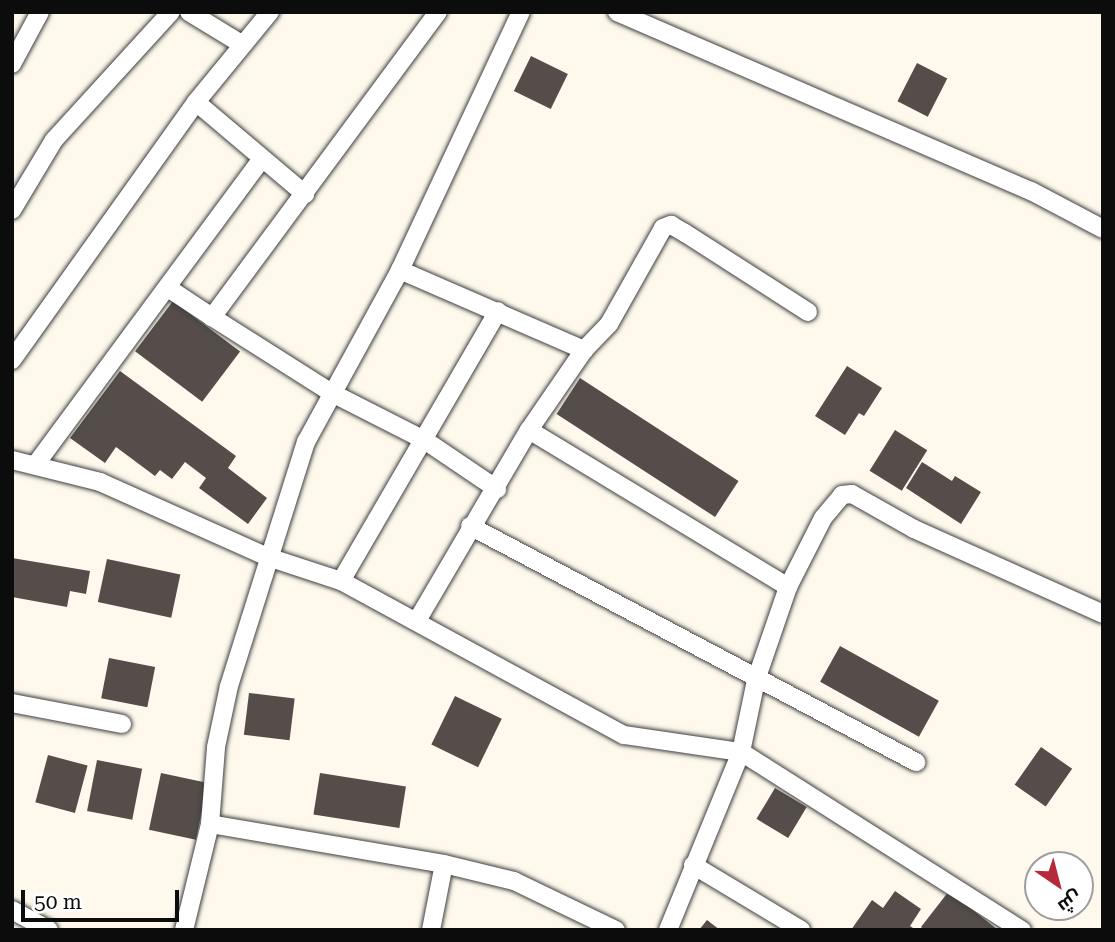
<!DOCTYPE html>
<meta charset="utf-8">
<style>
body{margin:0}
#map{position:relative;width:1115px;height:942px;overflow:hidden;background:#fef9ec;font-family:"Roboto Serif",Cairo,serif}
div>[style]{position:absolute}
.building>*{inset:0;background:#544d49;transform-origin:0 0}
.roads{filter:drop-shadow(0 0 2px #3f3f3f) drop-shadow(0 0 2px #3f3f3f)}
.street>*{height:18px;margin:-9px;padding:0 9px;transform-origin:9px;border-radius:9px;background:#fff}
span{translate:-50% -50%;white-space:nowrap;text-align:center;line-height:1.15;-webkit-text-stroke:7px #fff;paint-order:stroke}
.frame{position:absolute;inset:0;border:14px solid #0c0c0c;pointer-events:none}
.north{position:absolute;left:1024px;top:851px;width:70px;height:70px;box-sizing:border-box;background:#fff;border:2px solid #9e9e9e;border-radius:50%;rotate:145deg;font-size:19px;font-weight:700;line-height:28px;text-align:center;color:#0c0c0c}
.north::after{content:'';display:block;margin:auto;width:24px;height:32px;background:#b72939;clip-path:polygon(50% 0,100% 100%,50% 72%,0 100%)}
.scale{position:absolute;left:21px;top:890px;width:158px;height:32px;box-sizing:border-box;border:4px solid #0c0c0c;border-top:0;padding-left:9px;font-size:21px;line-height:24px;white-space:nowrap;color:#0c0c0c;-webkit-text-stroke:5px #fff;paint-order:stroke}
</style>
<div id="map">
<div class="building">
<i style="left:531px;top:56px;width:41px;height:39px;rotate:26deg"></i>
<i style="left:917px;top:63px;width:34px;height:43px;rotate:27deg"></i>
<i style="left:173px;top:301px;width:84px;height:63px;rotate:37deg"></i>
<i style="clip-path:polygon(847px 366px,882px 388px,864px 416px,859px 413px,845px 435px,815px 416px)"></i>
<i style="clip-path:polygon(120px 371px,236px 456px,228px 468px,267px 498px,248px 524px,199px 488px,206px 478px,185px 462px,172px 479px,160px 470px,155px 476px,116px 447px,105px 463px,70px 438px)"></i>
<i style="left:580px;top:378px;width:189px;height:43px;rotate:33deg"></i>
<i style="left:895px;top:430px;width:38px;height:48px;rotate:32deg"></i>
<i style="clip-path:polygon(922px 462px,952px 481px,955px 476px,981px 492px,961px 524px,906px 488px)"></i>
<i style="clip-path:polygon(12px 558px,90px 571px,86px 594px,70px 591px,67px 607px,12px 597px)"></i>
<i style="left:107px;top:559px;width:75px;height:44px;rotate:12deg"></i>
<i style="left:840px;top:646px;width:113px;height:41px;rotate:29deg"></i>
<i style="left:109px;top:658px;width:47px;height:41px;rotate:11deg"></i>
<i style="left:249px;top:693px;width:46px;height:42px;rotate:7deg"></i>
<i style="left:455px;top:696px;width:52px;height:54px;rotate:26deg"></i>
<i style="left:1041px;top:747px;width:38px;height:46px;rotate:35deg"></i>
<i style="left:48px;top:755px;width:41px;height:49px;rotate:15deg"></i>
<i style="left:97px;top:760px;width:46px;height:52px;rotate:11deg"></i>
<i style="left:161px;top:773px;width:48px;height:58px;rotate:12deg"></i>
<i style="left:320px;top:773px;width:87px;height:42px;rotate:9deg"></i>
<i style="left:775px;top:788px;width:37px;height:36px;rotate:31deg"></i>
<i style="clip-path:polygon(895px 891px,921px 909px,910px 926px,916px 930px,851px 930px,872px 900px,883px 908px)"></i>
<i style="clip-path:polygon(949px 891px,998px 930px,924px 930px,921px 927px)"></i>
<i style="clip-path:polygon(707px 920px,720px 930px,699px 930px)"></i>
</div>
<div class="roads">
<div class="street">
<i style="left:189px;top:12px;width:63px;rotate:31.4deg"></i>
<i style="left:438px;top:12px;width:380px;rotate:126.5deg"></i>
<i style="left:212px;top:317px;width:140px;rotate:32.4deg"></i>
<i style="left:330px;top:392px;width:108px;rotate:27deg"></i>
<i style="left:426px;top:441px;width:86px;rotate:34.1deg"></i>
<i style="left:617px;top:12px;width:451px;rotate:23.4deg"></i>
<i style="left:1031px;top:191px;width:81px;rotate:27.8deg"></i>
<i style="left:12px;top:64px;width:59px;rotate:-61.7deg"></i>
<i style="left:196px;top:102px;width:143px;rotate:40.2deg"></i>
<i style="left:12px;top:210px;width:82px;rotate:-59deg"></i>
<i style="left:54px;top:140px;width:173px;rotate:-47.6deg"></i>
<i style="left:400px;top:270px;width:201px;rotate:23.5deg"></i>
<i style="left:168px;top:288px;width:53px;rotate:33.4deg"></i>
<i style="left:12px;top:360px;width:317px;rotate:-54.5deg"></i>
<i style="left:196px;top:102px;width:117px;rotate:-50.6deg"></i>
<i style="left:529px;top:430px;width:303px;rotate:31.2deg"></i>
<i style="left:12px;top:460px;width:91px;rotate:14deg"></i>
<i style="left:100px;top:482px;width:184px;rotate:24.1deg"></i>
<i style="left:268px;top:557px;width:77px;rotate:18.2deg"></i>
<i style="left:341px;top:581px;width:322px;rotate:28.6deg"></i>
<i style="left:624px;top:735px;width:118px;rotate:8.3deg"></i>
<i style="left:741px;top:752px;width:333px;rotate:32.4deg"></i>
<i style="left:36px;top:464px;width:378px;rotate:-53.5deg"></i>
<i style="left:470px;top:526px;width:505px;rotate:27.89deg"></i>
<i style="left:341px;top:581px;width:312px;rotate:-59.8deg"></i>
<i style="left:418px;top:619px;width:219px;rotate:-59.6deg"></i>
<i style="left:529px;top:430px;width:97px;rotate:-55.5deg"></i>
<i style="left:584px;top:350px;width:36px;rotate:-46deg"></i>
<i style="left:609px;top:324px;width:110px;rotate:-60.6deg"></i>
<i style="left:663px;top:228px;width:9px;rotate:-21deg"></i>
<i style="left:671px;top:225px;width:16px;rotate:30deg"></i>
<i style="left:685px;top:233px;width:146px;rotate:32.7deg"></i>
<i style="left:12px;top:703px;width:112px;rotate:10.8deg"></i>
<i style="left:210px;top:824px;width:237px;rotate:9.7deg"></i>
<i style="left:444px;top:864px;width:72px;rotate:13.7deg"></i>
<i style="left:514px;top:881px;width:113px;rotate:25.7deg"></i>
<i style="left:693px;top:865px;width:126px;rotate:31deg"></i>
<i style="left:12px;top:910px;width:42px;rotate:28.4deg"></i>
<i style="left:184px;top:930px;width:109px;rotate:-76.2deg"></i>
<i style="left:210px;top:824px;width:77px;rotate:-85.5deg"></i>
<i style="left:216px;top:747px;width:62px;rotate:-78deg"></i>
<i style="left:229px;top:686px;width:256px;rotate:-72.5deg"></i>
<i style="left:306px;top:442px;width:196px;rotate:-61.3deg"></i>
<i style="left:400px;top:270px;width:285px;rotate:-64.9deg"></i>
<i style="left:431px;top:930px;width:67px;rotate:-78.9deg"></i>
<i style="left:668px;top:930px;width:192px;rotate:-67.7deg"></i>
<i style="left:741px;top:752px;width:74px;rotate:-78.2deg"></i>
<i style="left:756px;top:680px;width:98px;rotate:-71deg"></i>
<i style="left:788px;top:587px;width:77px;rotate:-63.1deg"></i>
<i style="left:823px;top:518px;width:30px;rotate:-50deg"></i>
<i style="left:842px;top:495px;width:10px;rotate:-6deg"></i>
<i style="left:852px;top:494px;width:71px;rotate:29.4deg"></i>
<i style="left:914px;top:529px;width:207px;rotate:24.2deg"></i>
</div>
</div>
<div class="frame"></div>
<div class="north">ش</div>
<div class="scale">50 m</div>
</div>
